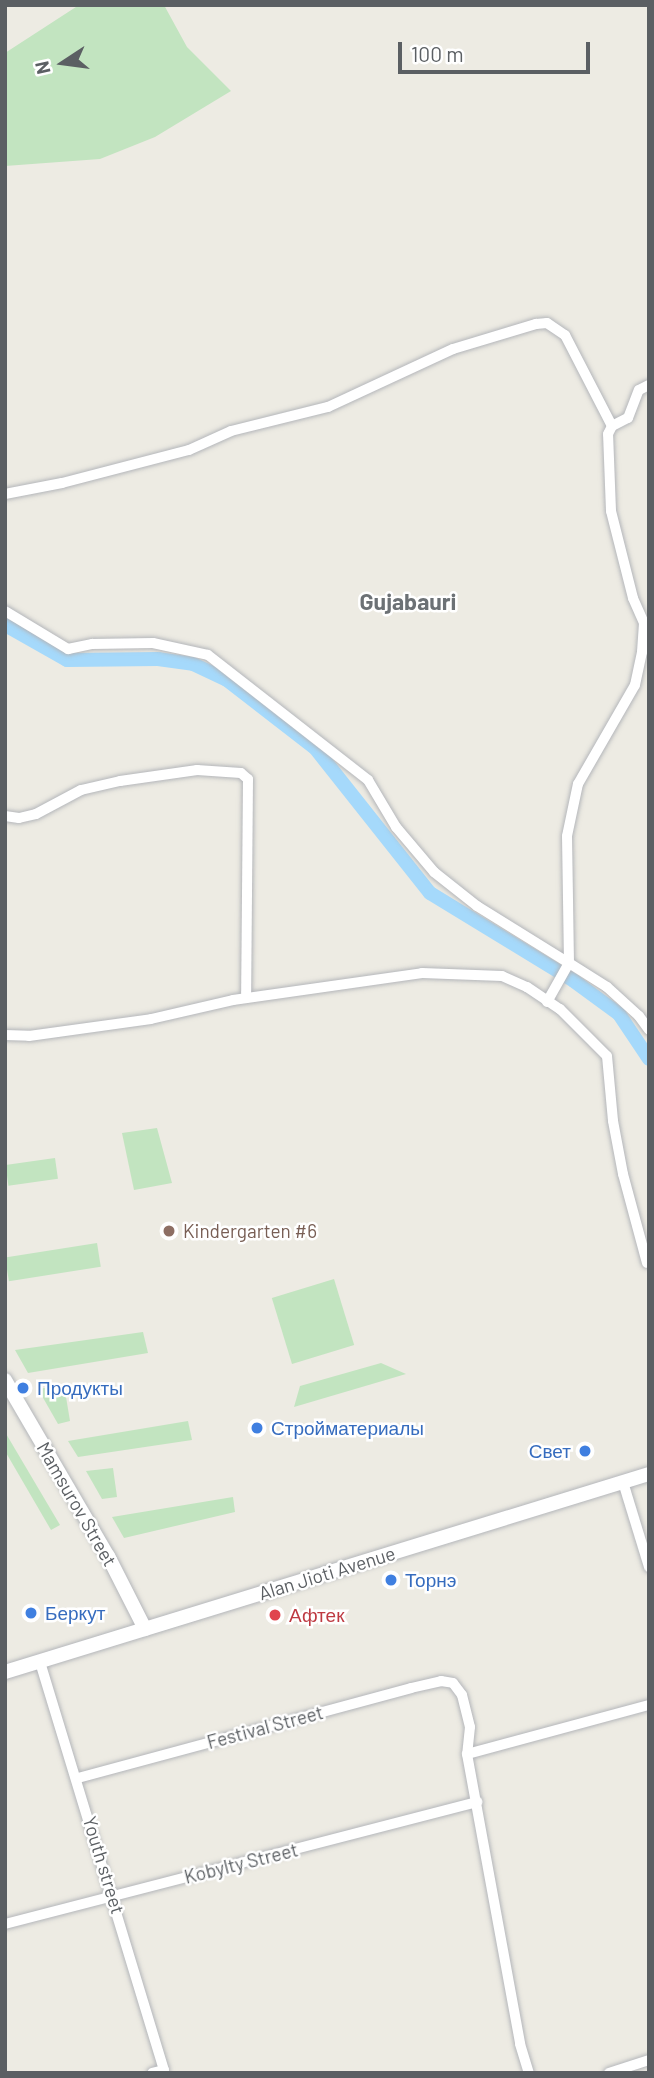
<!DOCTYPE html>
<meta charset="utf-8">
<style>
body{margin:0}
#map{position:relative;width:654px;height:2078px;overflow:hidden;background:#edebe3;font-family:Barlow,sans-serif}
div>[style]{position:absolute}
.green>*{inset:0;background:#c2e4c0;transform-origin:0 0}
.canal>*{height:14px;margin:-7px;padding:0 7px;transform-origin:7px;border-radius:7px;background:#a5d9fb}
.roads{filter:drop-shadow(0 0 2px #b4b6ba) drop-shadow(0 0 2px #b4b6ba)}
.minor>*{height:10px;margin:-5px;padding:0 5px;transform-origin:5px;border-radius:5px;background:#fff}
.tertiary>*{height:14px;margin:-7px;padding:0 7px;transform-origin:7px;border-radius:7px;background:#fff}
.dots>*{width:19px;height:19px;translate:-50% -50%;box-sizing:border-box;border:4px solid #fff;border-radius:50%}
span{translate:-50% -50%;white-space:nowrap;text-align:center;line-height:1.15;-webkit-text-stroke:5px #fff;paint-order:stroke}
.education-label{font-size:19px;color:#785e54}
.left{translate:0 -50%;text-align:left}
.shop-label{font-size:19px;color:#366cbe}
.right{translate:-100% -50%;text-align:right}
.street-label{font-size:19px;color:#5b5f63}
.health-label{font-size:19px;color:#be3a42}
.quarter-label{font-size:23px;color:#6c7175;font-weight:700}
.frame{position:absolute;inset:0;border:7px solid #5b5f63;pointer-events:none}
.north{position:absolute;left:28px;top:28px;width:70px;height:70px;-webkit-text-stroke:5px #fff;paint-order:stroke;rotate:257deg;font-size:19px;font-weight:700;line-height:28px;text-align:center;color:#5b5f63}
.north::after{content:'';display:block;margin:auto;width:24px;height:32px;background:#5b5f63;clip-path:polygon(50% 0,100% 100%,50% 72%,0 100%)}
.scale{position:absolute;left:398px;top:42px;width:192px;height:32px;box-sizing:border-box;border:4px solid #5b5f63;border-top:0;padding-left:9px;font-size:21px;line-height:24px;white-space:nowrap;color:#5b5f63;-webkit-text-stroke:5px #fff;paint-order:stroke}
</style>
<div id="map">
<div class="green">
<i style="clip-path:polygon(79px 5px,164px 5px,187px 47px,231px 91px,155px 137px,100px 159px,5px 166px,5px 53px)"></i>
<i style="clip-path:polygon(157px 1128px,172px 1183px,134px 1190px,122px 1133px)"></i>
<i style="left:55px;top:1158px;width:21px;height:50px;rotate:82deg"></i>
<i style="left:97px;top:1243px;width:24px;height:93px;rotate:81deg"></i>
<i style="left:334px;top:1279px;width:69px;height:65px;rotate:73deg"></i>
<i style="clip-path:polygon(143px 1332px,148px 1353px,28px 1373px,15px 1350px)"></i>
<i style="clip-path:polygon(381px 1363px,406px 1374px,294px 1407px,300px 1386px)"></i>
<i style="clip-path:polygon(64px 1385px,70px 1421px,58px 1424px,38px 1389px)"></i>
<i style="clip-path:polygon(188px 1421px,192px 1440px,78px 1457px,68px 1441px)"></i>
<i style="clip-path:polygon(5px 1432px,60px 1525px,51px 1530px,5px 1451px)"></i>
<i style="clip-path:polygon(113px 1468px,117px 1497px,102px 1499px,86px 1471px)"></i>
<i style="clip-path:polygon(233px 1497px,235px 1512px,124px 1538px,112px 1517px)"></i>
</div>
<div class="canal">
<i style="left:5px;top:625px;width:71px;rotate:29.4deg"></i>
<i style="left:67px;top:660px;width:91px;rotate:-0.6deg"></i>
<i style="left:158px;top:659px;width:35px;rotate:8deg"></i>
<i style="left:193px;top:664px;width:38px;rotate:25deg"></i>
<i style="left:227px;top:680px;width:111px;rotate:37.7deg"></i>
<i style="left:315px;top:748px;width:185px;rotate:51.6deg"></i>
<i style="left:430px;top:893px;width:169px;rotate:31.4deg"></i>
<i style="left:574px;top:981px;width:56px;rotate:36.3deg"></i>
<i style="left:619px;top:1014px;width:54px;rotate:56.3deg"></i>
</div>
<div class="roads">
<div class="minor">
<i style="left:5px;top:494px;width:58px;rotate:-10.9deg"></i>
<i style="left:62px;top:483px;width:131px;rotate:-14.6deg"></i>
<i style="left:189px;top:450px;width:46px;rotate:-24.3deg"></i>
<i style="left:231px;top:431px;width:100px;rotate:-13.9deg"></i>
<i style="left:328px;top:407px;width:138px;rotate:-24.9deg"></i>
<i style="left:453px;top:349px;width:87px;rotate:-16.8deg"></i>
<i style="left:536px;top:324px;width:11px;rotate:-5deg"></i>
<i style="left:547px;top:323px;width:22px;rotate:34deg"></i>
<i style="left:565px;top:335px;width:102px;rotate:62.7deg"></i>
<i style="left:5px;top:611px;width:74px;rotate:31.1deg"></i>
<i style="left:68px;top:649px;width:25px;rotate:-12deg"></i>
<i style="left:92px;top:644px;width:61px;rotate:-0.9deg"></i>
<i style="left:153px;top:643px;width:56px;rotate:12.3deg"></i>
<i style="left:208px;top:655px;width:203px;rotate:38deg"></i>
<i style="left:368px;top:780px;width:55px;rotate:59.2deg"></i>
<i style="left:396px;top:827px;width:59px;rotate:49.8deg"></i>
<i style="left:434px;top:872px;width:55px;rotate:38.3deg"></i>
<i style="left:477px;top:906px;width:108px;rotate:31.8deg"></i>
<i style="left:5px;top:816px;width:14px;rotate:8deg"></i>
<i style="left:19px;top:818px;width:17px;rotate:-13deg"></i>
<i style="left:36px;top:814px;width:51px;rotate:-28.1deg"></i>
<i style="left:81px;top:790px;width:40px;rotate:-13deg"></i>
<i style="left:120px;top:781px;width:78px;rotate:-8.1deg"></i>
<i style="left:197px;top:770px;width:44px;rotate:3.9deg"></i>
<i style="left:241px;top:773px;width:9px;rotate:41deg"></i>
<i style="left:248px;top:779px;width:219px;rotate:90.5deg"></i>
<i style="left:569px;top:963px;width:127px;rotate:-90.9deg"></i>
<i style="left:567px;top:836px;width:53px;rotate:-78.1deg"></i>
<i style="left:578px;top:784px;width:114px;rotate:-60.1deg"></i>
<i style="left:635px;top:685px;width:34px;rotate:-78deg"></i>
<i style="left:642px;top:652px;width:29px;rotate:-86deg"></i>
<i style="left:644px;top:623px;width:27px;rotate:-114deg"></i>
<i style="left:633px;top:598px;width:90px;rotate:-104.2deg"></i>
<i style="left:611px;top:511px;width:77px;rotate:-92.2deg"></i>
<i style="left:608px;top:434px;width:9px;rotate:-63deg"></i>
<i style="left:612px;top:426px;width:18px;rotate:-27deg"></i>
<i style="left:628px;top:418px;width:30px;rotate:-69deg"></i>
<i style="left:639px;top:390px;width:11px;rotate:-27deg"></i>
<i style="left:547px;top:1002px;width:45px;rotate:-60.6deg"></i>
<i style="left:569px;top:963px;width:45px;rotate:32.3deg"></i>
<i style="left:607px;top:987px;width:43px;rotate:42.2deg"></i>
<i style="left:639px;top:1016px;width:17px;rotate:54deg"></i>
<i style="left:5px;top:1035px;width:24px;rotate:2deg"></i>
<i style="left:29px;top:1036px;width:123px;rotate:-7.9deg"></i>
<i style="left:151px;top:1019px;width:84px;rotate:-13deg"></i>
<i style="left:233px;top:1000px;width:191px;rotate:-8.1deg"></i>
<i style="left:422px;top:973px;width:80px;rotate:2.1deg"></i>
<i style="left:502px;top:976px;width:27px;rotate:24deg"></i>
<i style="left:527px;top:987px;width:40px;rotate:34deg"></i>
<i style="left:560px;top:1009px;width:66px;rotate:45deg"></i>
<i style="left:607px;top:1056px;width:65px;rotate:84.7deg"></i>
<i style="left:613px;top:1121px;width:54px;rotate:79.3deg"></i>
<i style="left:623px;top:1174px;width:92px;rotate:74.9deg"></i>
<i style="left:623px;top:1482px;width:89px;rotate:73deg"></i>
<i style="left:40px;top:1662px;width:426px;rotate:73.1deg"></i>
<i style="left:164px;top:2070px;width:12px;rotate:166deg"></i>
<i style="left:467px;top:1754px;width:188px;rotate:-15.1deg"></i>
<i style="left:78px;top:1778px;width:345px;rotate:-15.1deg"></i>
<i style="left:411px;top:1688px;width:31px;rotate:-13deg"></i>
<i style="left:441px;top:1681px;width:12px;rotate:9deg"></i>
<i style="left:453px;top:1683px;width:15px;rotate:53deg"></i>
<i style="left:462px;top:1695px;width:33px;rotate:76deg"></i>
<i style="left:470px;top:1727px;width:27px;rotate:96deg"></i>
<i style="left:467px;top:1754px;width:295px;rotate:79.6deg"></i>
<i style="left:520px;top:2044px;width:30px;rotate:73deg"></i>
<i style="left:5px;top:1924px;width:488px;rotate:-14.5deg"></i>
<i style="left:609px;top:2073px;width:42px;rotate:-18deg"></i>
</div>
<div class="tertiary">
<i style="left:5px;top:1380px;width:204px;rotate:59.7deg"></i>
<i style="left:108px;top:1556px;width:82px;rotate:63.1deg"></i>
<i style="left:5px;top:1672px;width:674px;rotate:-17.09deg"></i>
</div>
</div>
<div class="dots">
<i style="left:169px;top:1231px;background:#8d6e63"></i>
<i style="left:23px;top:1388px;background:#3f7fe0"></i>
<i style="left:257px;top:1428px;background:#3f7fe0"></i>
<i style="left:585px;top:1451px;background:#3f7fe0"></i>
<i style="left:391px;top:1580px;background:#3f7fe0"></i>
<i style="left:31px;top:1613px;background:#3f7fe0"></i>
<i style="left:275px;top:1615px;background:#e0444e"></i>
</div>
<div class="education-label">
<span class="left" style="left:183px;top:1231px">Kindergarten #6</span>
</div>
<div class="shop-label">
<span class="left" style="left:37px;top:1388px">Продукты</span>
<span class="left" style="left:271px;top:1428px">Стройматериалы</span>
<span class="right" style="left:571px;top:1451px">Свет</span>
<span class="left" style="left:405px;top:1580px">Торнэ</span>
<span class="left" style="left:45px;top:1613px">Беркут</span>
</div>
<div class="street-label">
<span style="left:77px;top:1504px;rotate:60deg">Mamsurov Street</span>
<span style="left:327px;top:1573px;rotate:-17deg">Alan Jioti Avenue</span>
<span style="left:265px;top:1727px;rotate:-15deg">Festival Street</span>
<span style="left:241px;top:1863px;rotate:-14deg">Kobylty Street</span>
<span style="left:104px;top:1865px;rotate:73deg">Youth street</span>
</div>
<div class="health-label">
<span class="left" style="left:289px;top:1615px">Афтек</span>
</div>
<div class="quarter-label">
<span style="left:408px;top:601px">Gujabauri</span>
</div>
<div class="frame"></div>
<div class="north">N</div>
<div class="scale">100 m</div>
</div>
